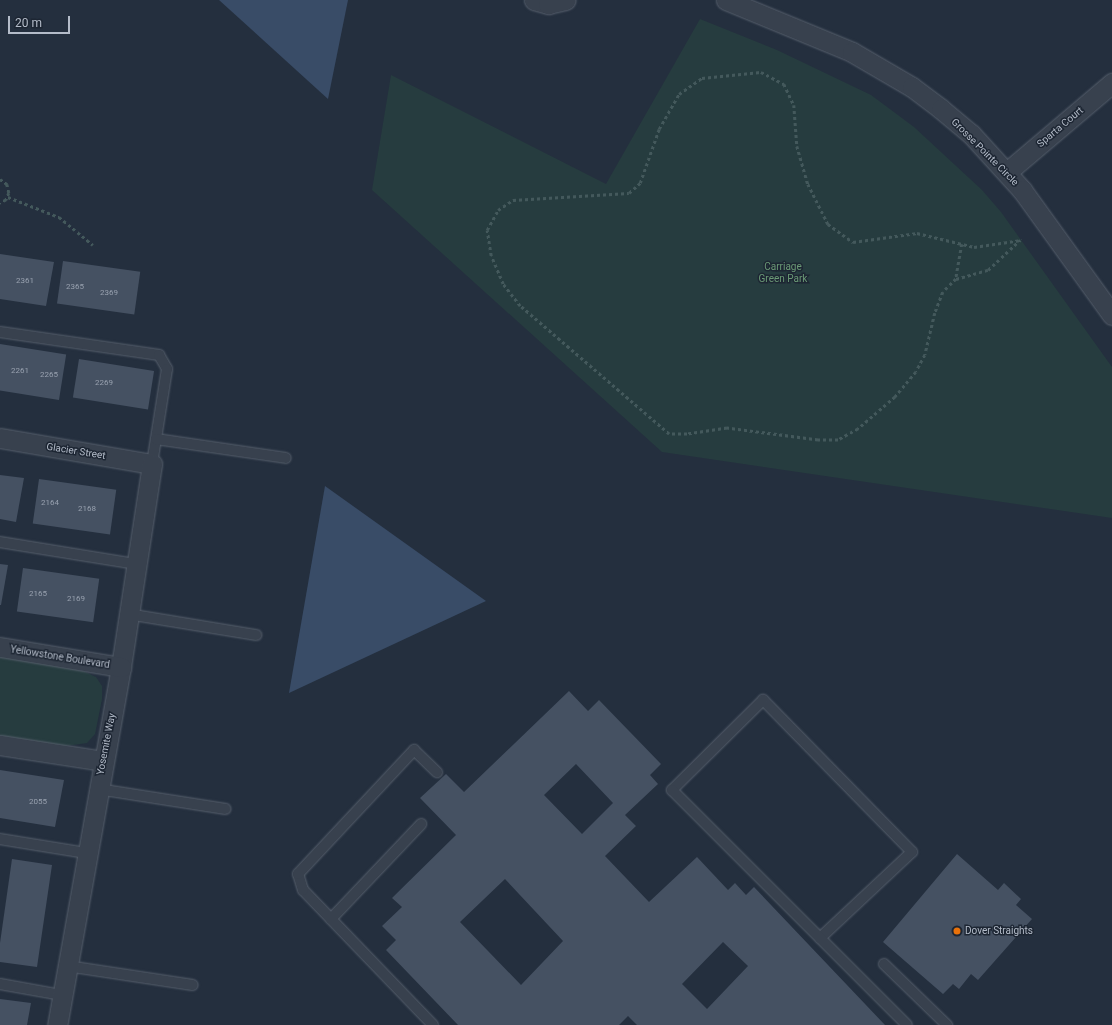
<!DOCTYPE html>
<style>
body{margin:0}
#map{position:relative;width:1112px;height:1025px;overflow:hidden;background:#242f3e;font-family:Roboto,sans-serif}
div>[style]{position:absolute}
.green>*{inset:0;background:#263c3f}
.water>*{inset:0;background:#394c67}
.building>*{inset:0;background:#455162;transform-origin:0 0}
.path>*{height:2.5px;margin-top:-1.25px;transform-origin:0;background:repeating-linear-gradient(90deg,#44595c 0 3px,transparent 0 6px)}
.roads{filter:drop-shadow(0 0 1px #565f6c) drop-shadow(0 0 1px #565f6c)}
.service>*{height:10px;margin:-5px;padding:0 5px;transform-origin:5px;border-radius:5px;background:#38414e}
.minor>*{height:19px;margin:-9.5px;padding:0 9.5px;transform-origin:9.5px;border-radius:9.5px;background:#38414e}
.dots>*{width:11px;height:11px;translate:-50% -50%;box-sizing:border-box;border:2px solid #1d2633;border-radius:50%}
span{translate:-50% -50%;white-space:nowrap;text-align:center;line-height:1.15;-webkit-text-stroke:3px #1d2633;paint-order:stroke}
.number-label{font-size:8px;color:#98a1af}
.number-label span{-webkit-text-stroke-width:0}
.street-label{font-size:10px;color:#b4bcc9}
.park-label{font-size:10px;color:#6b9a76}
.poi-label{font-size:10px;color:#b4bcc9}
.left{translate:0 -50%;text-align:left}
.scale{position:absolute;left:8px;top:16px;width:62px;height:18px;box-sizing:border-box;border:2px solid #b4bcc9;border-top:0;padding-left:5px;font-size:12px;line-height:14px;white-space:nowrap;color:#b4bcc9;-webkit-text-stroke:3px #1d2633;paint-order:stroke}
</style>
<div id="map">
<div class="green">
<i style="clip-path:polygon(700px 19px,777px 50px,871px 95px,914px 127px,982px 190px,1001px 212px,1112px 367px,1112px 518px,662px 452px,372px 190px,391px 75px,606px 184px)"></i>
<i style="clip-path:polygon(0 652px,77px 668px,96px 677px,102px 686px,102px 699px,95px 734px,87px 743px,59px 747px,0 738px)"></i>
</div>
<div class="water">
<i style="clip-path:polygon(219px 0,348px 0,328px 99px)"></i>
<i style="clip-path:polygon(325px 486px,486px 601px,289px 693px)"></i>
</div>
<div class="building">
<i style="clip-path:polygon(0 254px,54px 262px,46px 306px,0 299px)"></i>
<i style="left:63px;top:261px;width:78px;height:43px;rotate:8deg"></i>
<i style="left:0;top:344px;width:67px;height:46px;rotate:9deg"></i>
<i style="left:79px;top:359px;width:76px;height:39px;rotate:9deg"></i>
<i style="clip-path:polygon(0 475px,24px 478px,16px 522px,0 519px)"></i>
<i style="left:39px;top:479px;width:78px;height:45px;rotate:8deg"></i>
<i style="clip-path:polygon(0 564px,8px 565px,1px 605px,0 605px)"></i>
<i style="left:23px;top:568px;width:77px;height:44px;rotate:8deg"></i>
<i style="clip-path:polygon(evenodd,569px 691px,588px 711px,599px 700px,661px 764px,650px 775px,658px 784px,625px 815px,636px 826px,605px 856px,649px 902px,697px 857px,728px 890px,735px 883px,746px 895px,754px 887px,885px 1025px,637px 1025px,628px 1016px,619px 1025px,458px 1025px,386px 950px,396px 940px,382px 926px,402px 907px,392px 898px,456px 835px,420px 798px,446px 774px,464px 792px,569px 691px,576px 764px,613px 803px,582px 834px,544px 795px,576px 764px,569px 691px,505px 879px,563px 941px,521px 985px,460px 922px,505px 879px,569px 691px,723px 942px,748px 966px,707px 1009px,682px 984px,723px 942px)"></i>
<i style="clip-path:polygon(0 770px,64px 780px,55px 827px,0 818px)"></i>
<i style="clip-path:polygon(957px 854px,998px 890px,1004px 883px,1021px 899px,1016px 905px,1032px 919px,978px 980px,971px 974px,959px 989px,953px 984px,943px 994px,883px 942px)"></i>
<i style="clip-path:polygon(12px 859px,52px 865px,37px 967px,0 962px,0 943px)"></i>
<i style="clip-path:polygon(0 999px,31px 1003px,27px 1025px,0 1025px)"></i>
</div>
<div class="path">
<i style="left:0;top:179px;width:9px;rotate:36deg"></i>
<i style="left:7px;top:184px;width:9px;rotate:77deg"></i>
<i style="left:9px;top:193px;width:8px;rotate:113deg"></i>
<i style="left:6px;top:200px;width:7px;rotate:153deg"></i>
<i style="left:8px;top:197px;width:55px;rotate:21.4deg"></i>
<i style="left:59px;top:217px;width:44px;rotate:39.5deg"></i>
<i style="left:962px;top:244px;width:36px;rotate:100deg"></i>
<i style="left:956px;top:279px;width:18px;rotate:135deg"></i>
<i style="left:943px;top:292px;width:22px;rotate:111deg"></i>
<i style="left:935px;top:313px;width:43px;rotate:103.4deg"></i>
<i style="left:925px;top:355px;width:19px;rotate:118deg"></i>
<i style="left:916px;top:372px;width:33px;rotate:130deg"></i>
<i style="left:895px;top:397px;width:49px;rotate:139.1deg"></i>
<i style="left:858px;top:429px;width:23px;rotate:151deg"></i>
<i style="left:838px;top:440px;width:20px;rotate:180deg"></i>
<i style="left:818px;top:440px;width:92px;rotate:-172.5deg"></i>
<i style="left:727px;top:428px;width:40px;rotate:171.5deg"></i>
<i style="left:687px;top:434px;width:18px;rotate:180deg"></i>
<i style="left:669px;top:434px;width:196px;rotate:-139.3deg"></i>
<i style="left:520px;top:306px;width:28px;rotate:-128deg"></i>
<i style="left:503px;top:284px;width:30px;rotate:-113deg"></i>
<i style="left:491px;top:256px;width:26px;rotate:-99deg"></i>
<i style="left:487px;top:230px;width:23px;rotate:-61deg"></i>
<i style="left:498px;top:210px;width:18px;rotate:-34deg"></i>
<i style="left:513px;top:200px;width:116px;rotate:-3.5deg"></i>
<i style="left:629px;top:193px;width:15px;rotate:-42deg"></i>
<i style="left:640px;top:183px;width:57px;rotate:-70.6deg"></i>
<i style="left:659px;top:129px;width:40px;rotate:-60.3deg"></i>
<i style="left:679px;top:94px;width:28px;rotate:-35deg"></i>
<i style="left:702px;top:78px;width:59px;rotate:-5.8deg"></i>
<i style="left:761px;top:72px;width:26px;rotate:28deg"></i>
<i style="left:784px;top:84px;width:23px;rotate:65deg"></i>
<i style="left:794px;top:105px;width:41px;rotate:85.8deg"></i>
<i style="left:797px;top:146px;width:40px;rotate:74deg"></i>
<i style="left:808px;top:184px;width:45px;rotate:63.4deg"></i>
<i style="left:828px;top:224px;width:31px;rotate:36deg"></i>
<i style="left:853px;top:242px;width:65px;rotate:-8deg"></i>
<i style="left:917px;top:233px;width:59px;rotate:13.8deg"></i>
<i style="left:974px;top:247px;width:48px;rotate:-8.5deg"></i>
<i style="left:956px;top:279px;width:33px;rotate:-16deg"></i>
<i style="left:988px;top:270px;width:44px;rotate:-43.2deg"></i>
</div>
<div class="roads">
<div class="service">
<i style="left:0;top:332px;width:161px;rotate:8.2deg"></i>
<i style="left:159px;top:355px;width:16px;rotate:60deg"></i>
<i style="left:167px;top:369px;width:96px;rotate:99deg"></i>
<i style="left:156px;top:439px;width:131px;rotate:8.3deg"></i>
<i style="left:0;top:542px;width:138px;rotate:9.2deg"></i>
<i style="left:128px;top:614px;width:130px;rotate:9.3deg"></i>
<i style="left:98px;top:789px;width:129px;rotate:8.9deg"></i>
<i style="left:0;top:839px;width:87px;rotate:9.2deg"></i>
<i style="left:331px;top:919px;width:131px;rotate:-46.5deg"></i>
<i style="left:820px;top:938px;width:126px;rotate:-43.1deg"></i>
<i style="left:912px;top:852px;width:213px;rotate:-134.4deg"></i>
<i style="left:763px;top:700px;width:128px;rotate:135.3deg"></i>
<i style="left:672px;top:790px;width:332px;rotate:45deg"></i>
<i style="left:884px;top:964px;width:88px;rotate:44.1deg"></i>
<i style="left:67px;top:966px;width:127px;rotate:8.6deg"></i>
<i style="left:0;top:984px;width:63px;rotate:10.1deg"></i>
<i style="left:433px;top:1025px;width:187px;rotate:-133.9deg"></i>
<i style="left:303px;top:890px;width:17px;rotate:-107deg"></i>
<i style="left:298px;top:874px;width:170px;rotate:-46.9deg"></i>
<i style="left:414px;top:750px;width:32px;rotate:44deg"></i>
</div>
<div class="minor">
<i style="left:534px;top:0;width:15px;rotate:16deg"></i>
<i style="left:548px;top:4px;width:18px;rotate:-13deg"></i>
<i style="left:726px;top:0;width:136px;rotate:22.4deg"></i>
<i style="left:852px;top:52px;width:69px;rotate:30.3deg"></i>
<i style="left:912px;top:87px;width:36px;rotate:37deg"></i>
<i style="left:941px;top:109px;width:39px;rotate:40deg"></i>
<i style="left:971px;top:134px;width:76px;rotate:47.7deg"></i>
<i style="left:1022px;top:190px;width:154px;rotate:54.2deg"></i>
<i style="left:1007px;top:172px;width:138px;rotate:-40.3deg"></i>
<i style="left:0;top:438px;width:154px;rotate:9.7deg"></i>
<i style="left:152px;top:464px;width:205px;rotate:98.7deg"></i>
<i style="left:121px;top:667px;width:364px;rotate:100.1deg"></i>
<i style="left:0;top:647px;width:123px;rotate:9.4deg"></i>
<i style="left:0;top:745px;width:104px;rotate:8.8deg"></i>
</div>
</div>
<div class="dots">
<i style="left:957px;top:931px;background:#e8710a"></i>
</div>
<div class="number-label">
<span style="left:25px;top:281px">2361</span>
<span style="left:75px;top:287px">2365</span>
<span style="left:109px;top:293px">2369</span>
<span style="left:20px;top:371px">2261</span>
<span style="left:49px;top:375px">2265</span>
<span style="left:104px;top:383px">2269</span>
<span style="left:50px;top:503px">2164</span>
<span style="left:87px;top:509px">2168</span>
<span style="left:38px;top:594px">2165</span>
<span style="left:76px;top:599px">2169</span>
<span style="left:38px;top:802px">2055</span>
</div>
<div class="street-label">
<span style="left:1060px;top:127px;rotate:-40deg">Sparta Court</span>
<span style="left:985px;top:152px;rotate:45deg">Grosse Pointe Circle</span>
<span style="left:76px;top:451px;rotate:9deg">Glacier Street</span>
<span style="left:60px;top:657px;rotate:9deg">Yellowstone Boulevard</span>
<span style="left:106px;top:744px;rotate:-79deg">Yosemite Way</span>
</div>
<div class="park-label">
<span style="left:783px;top:272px">Carriage<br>Green Park</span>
</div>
<div class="poi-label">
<span class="left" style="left:965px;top:931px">Dover Straights</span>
</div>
<div class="scale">20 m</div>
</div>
